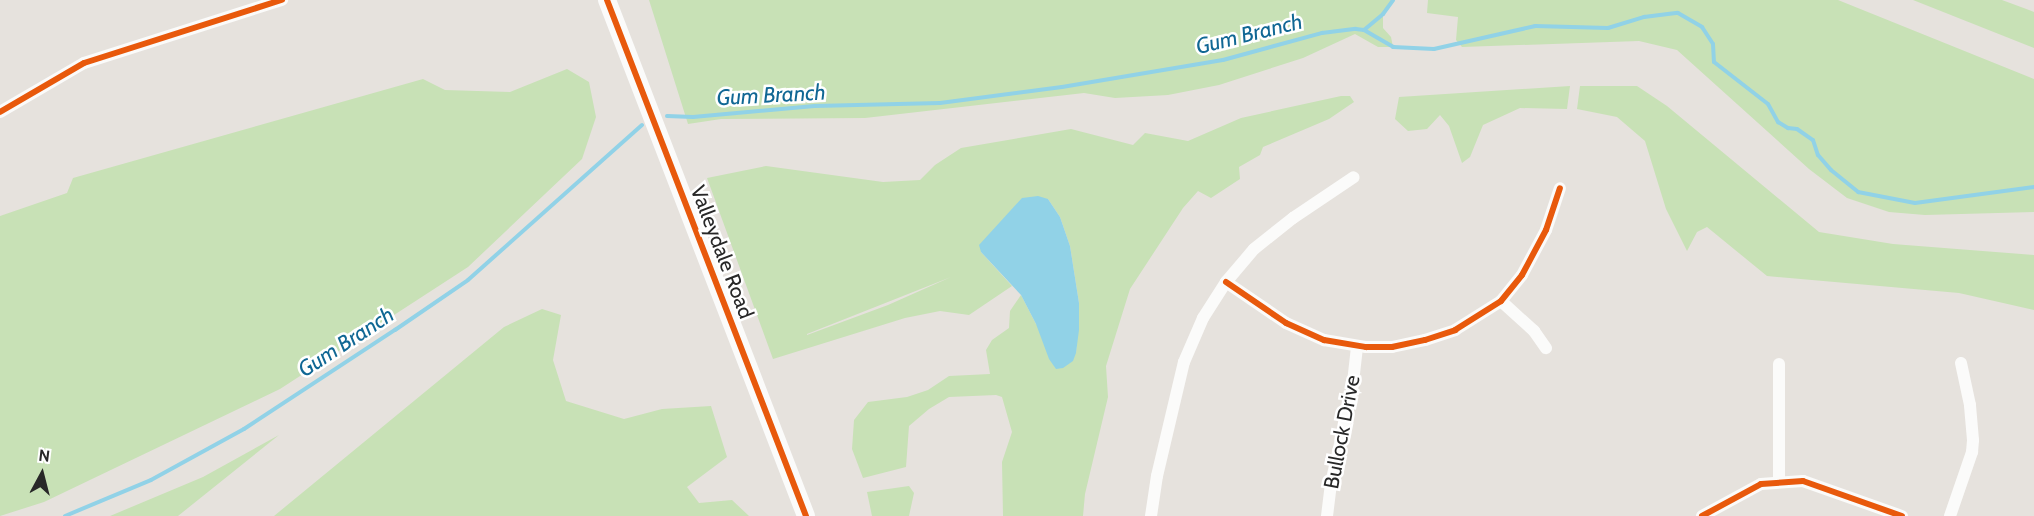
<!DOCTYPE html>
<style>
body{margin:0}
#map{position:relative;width:2034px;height:516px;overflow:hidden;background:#e6e2dd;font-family:Cabin,sans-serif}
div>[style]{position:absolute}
.green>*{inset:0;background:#c8e1b6}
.water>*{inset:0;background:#91d2e7}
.stream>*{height:4px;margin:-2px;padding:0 2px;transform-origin:2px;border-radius:2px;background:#91d2e7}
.street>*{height:12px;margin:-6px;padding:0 6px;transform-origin:6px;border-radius:6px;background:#fbfbfa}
.secondary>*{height:18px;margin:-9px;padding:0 9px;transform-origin:9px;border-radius:9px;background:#fbfbfa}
.cycleway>*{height:6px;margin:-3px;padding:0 3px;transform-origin:3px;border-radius:3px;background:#e8590c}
span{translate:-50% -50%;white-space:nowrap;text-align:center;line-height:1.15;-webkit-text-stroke:5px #fff;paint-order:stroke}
.street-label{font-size:21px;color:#282828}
.water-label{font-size:22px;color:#106794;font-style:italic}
.north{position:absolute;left:12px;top:444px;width:60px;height:60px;-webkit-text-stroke:4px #fff;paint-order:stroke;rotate:7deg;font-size:16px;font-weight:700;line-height:24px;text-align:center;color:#282828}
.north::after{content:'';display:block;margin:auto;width:21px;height:27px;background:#282828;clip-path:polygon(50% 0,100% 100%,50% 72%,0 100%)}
</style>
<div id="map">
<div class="green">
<i style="clip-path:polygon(649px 0,1393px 0,1383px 14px,1383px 28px,1391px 37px,1393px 47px,1378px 47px,1355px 34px,1303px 58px,1219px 85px,1168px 95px,1115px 98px,1084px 93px,865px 118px,721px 119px,688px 124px)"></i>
<i style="clip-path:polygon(1428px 0,1838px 0,2034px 79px,2034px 212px,1925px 215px,1889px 212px,1847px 198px,1809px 169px,1677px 50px,1639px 41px,1462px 47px,1456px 40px,1458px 17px,1427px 13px)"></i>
<i style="clip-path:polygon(1913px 0,2002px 0,2029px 10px,2034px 12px,2034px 48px)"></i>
<i style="clip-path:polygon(567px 69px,589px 82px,596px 117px,582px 159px,468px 267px,280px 389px,44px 502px,0 516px,0 216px,67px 193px,73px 178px,423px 79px,445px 90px,510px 92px)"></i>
<i style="clip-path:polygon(1570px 86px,1567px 109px,1520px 108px,1483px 125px,1470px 157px,1462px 163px,1449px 126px,1440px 115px,1427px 129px,1408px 131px,1395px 119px,1399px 97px)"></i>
<i style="clip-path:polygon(1580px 86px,1637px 86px,1667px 106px,1819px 232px,1893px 244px,2034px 255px,2034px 310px,1959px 293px,1767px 276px,1707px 227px,1697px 232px,1687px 251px,1666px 209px,1645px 141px,1617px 117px,1577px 109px)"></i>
<i style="clip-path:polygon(evenodd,1341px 96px,1350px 96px,1354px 102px,1329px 119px,1263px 147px,1260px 155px,1239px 167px,1240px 179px,1211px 198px,1198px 191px,1183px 208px,1130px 289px,1106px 366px,1108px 397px,1085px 494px,1083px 516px,1003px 516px,1002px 462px,1012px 432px,1002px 397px,996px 395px,949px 397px,929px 409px,909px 426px,906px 467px,863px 478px,852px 449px,854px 420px,868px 402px,907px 397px,928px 390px,949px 376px,990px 374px,986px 350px,992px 340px,1009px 328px,1010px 311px,1021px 295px,1036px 324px,1076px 353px,1079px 303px,1070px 246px,1060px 217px,1048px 199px,981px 252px,1012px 286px,969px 315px,940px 311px,905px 318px,773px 359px,707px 178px,766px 166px,883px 182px,920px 180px,935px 165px,961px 148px,1071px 129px,1133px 145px,1145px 133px,1188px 141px,1241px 118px,1341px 96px,951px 277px,888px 305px,807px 335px,807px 334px,951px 277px)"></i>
<i style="clip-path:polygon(542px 309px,561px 315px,553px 360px,566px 401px,624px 419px,662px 409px,711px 406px,727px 457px,687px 487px,699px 503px,732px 500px,749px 516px,274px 516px,504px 327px)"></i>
<i style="clip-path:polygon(279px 435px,178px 516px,110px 516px,203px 477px)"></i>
<i style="clip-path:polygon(909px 486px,914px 493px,909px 516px,872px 516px,867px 492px)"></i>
</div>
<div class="water">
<i style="clip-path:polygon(1038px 196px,1048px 199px,1060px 217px,1070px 246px,1079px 303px,1079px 330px,1076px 353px,1073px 361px,1063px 368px,1056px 369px,1049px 359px,1036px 324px,1021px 295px,981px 252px,979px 245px,1022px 198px)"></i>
</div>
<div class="stream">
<i style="left:1364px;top:30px;width:25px;rotate:-40deg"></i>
<i style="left:1383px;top:14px;width:17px;rotate:-54deg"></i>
<i style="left:667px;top:116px;width:26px;rotate:2deg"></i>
<i style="left:693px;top:117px;width:122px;rotate:-5.2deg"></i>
<i style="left:815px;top:106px;width:125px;rotate:-1.4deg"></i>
<i style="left:940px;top:103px;width:123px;rotate:-7.5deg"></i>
<i style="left:1062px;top:87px;width:163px;rotate:-9.5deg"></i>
<i style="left:1223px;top:60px;width:103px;rotate:-15.3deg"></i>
<i style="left:1322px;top:33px;width:34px;rotate:-7deg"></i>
<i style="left:1356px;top:29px;width:8px;rotate:7deg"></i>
<i style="left:1364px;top:30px;width:34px;rotate:30deg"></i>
<i style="left:1393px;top:47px;width:41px;rotate:2.8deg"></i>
<i style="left:1434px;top:49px;width:104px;rotate:-12.8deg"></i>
<i style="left:1535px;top:26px;width:73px;rotate:1.6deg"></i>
<i style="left:1608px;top:28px;width:38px;rotate:-17deg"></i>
<i style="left:1644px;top:17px;width:34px;rotate:-7deg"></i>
<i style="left:1678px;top:13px;width:28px;rotate:30deg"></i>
<i style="left:1702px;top:27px;width:20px;rotate:57deg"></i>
<i style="left:1713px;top:44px;width:18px;rotate:87deg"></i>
<i style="left:1714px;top:62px;width:68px;rotate:37.9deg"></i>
<i style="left:1768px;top:104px;width:21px;rotate:61deg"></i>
<i style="left:1778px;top:122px;width:12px;rotate:31deg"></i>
<i style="left:1788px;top:128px;width:9px;rotate:6deg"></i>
<i style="left:1797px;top:129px;width:19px;rotate:35deg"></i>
<i style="left:1813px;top:140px;width:16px;rotate:72deg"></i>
<i style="left:1818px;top:155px;width:20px;rotate:49deg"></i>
<i style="left:1831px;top:170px;width:35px;rotate:39deg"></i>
<i style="left:1858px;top:192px;width:58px;rotate:10.9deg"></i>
<i style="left:1915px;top:203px;width:120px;rotate:-7.7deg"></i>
<i style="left:65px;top:516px;width:93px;rotate:-22.7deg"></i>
<i style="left:151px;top:480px;width:106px;rotate:-28.7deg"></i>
<i style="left:244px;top:429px;width:181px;rotate:-33.3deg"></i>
<i style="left:395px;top:330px;width:88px;rotate:-34.4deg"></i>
<i style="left:468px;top:280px;width:233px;rotate:-41.7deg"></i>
</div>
<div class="street">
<i style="left:0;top:112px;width:97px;rotate:-30.3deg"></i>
<i style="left:84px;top:63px;width:208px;rotate:-17.7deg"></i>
<i style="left:1226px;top:282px;width:73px;rotate:34.3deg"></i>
<i style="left:1286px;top:323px;width:42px;rotate:24.1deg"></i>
<i style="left:1324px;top:340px;width:43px;rotate:9.5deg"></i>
<i style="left:1366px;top:347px;width:26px"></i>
<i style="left:1392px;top:347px;width:34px;rotate:-12deg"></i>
<i style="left:1425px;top:340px;width:32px;rotate:-18deg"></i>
<i style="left:1455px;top:330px;width:54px;rotate:-32.2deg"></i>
<i style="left:1501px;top:301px;width:33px;rotate:-51deg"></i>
<i style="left:1522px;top:275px;width:51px;rotate:-61.9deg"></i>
<i style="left:1546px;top:230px;width:44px;rotate:-71.6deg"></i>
<i style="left:1501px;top:301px;width:45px;rotate:42.3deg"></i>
<i style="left:1534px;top:331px;width:21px;rotate:55deg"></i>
<i style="left:1779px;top:481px;width:117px;rotate:-90deg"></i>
<i style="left:1151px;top:516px;width:40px;rotate:-81.5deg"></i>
<i style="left:1157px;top:476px;width:117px;rotate:-76.7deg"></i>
<i style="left:1184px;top:362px;width:48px;rotate:-66.6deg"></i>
<i style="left:1203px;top:318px;width:43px;rotate:-57.4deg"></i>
<i style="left:1226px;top:282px;width:43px;rotate:-49.7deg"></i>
<i style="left:1254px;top:249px;width:50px;rotate:-38.5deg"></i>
<i style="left:1293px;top:218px;width:73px;rotate:-33.9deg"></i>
<i style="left:1327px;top:516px;width:33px;rotate:-83deg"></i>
<i style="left:1331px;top:483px;width:94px;rotate:-77.1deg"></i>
<i style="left:1352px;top:391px;width:44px;rotate:-83.5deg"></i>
<i style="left:1702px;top:516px;width:67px;rotate:-28.5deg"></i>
<i style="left:1761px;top:484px;width:42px;rotate:-4.1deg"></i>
<i style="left:1803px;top:481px;width:105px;rotate:19.5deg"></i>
<i style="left:1950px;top:516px;width:68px;rotate:-71deg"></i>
<i style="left:1972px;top:452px;width:12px;rotate:-85deg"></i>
<i style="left:1973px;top:440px;width:35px;rotate:-95deg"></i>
<i style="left:1970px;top:405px;width:43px;rotate:-102.1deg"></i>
</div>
<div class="secondary">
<i style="left:607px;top:0;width:553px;rotate:68.91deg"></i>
</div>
<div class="cycleway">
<i style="left:607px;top:0;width:553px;rotate:68.91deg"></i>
<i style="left:0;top:112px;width:97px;rotate:-30.3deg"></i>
<i style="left:84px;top:63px;width:208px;rotate:-17.7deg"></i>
<i style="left:1226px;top:282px;width:73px;rotate:34.3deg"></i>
<i style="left:1286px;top:323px;width:42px;rotate:24.1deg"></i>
<i style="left:1324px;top:340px;width:43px;rotate:9.5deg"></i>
<i style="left:1366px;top:347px;width:26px"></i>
<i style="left:1392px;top:347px;width:34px;rotate:-12deg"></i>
<i style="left:1425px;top:340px;width:32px;rotate:-18deg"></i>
<i style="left:1455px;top:330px;width:54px;rotate:-32.2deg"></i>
<i style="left:1501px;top:301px;width:33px;rotate:-51deg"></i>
<i style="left:1522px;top:275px;width:51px;rotate:-61.9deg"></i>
<i style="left:1546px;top:230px;width:44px;rotate:-71.6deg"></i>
<i style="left:1702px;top:516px;width:67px;rotate:-28.5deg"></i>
<i style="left:1761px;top:484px;width:42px;rotate:-4.1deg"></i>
<i style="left:1803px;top:481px;width:105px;rotate:19.5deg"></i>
</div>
<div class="street-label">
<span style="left:722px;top:252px;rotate:69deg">Valleydale Road</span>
<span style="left:1342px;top:432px;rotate:-79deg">Bullock Drive</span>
</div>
<div class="water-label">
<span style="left:1249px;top:34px;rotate:-14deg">Gum Branch</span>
<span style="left:771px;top:95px;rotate:-3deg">Gum Branch</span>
<span style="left:346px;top:342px;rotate:-33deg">Gum Branch</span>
</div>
<div class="north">N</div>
</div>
